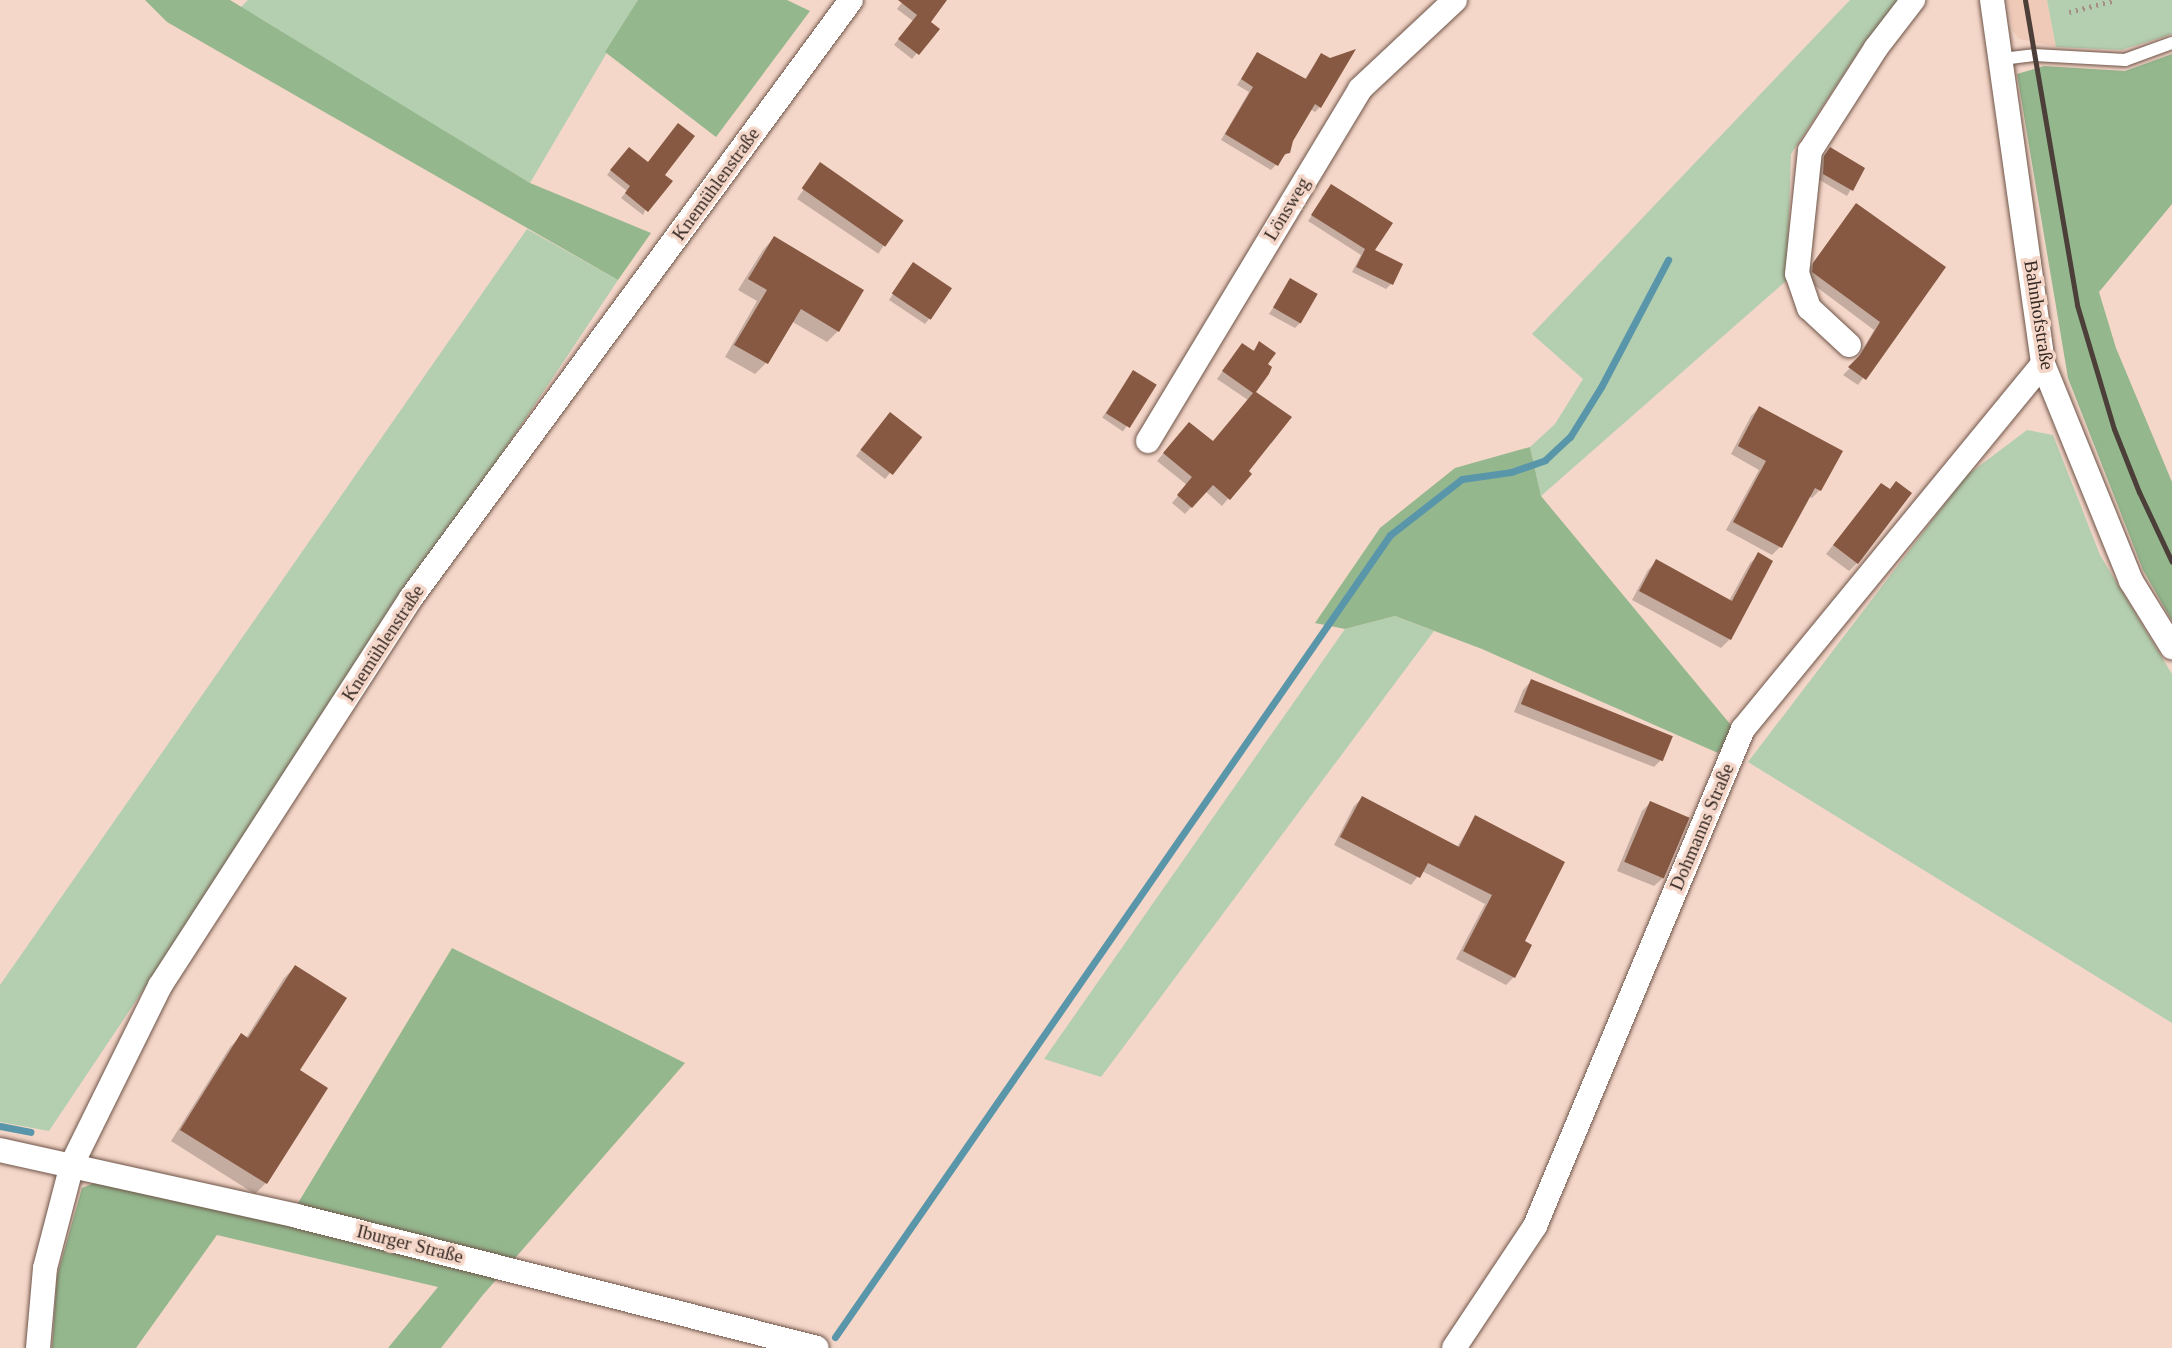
<!DOCTYPE html>
<meta charset="utf-8">
<style>
body{margin:0}
#map{position:relative;width:2172px;height:1348px;overflow:hidden;background:#f5d7c9;font-family:"Times New Roman",serif}
div>[style]{position:absolute}
.built>*{inset:0;background:#f0cab9}
.green>*{inset:0;background:#b4cfaf}
.forest>*{inset:0;background:#94b78e}
.shadow>*{inset:0;background:#0003;transform-origin:0 0}
.stream>*{height:7px;margin:-3.5px;padding:0 3.5px;transform-origin:3.5px;border-radius:3.5px;background:#5a96aa}
.building>*{inset:0;background:#875943;transform-origin:0 0}
.path>*{height:4.5px;margin-top:-2.25px;transform-origin:0;background:repeating-linear-gradient(90deg,#a58f84 0 2px,transparent 0 7px)}
.roads{filter:drop-shadow(0 0 2px #6d5448) drop-shadow(0 0 2px #6d5448)}
.lane>*{height:12px;margin:-6px;padding:0 6px;transform-origin:6px;border-radius:6px;background:#fff}
.street>*{height:24px;margin:-12px;padding:0 12px;transform-origin:12px;border-radius:12px;background:#fff}
.rail>*{height:5px;margin:-2.5px;padding:0 2.5px;transform-origin:2.5px;border-radius:2.5px;background:#4c3e38}
span{translate:-50% -50%;white-space:nowrap;text-align:center;line-height:1.15;-webkit-text-stroke:7px #f5d7c9;paint-order:stroke}
.street-label{font-size:19px;color:#342823}
</style>
<div id="map">
<div class="built">
<i style="clip-path:polygon(2007px 0,2047px 0,2056px 47px,2019px 39px,2013px 31px)"></i>
</div>
<div class="green">
<i style="clip-path:polygon(248px 0,638px 0,530px 183px,240px 8px)"></i>
<i style="clip-path:polygon(1850px 0,1900px 0,1864px 43px,1791px 154px,1787px 280px,1541px 496px,1530px 447px,1555px 424px,1583px 379px,1532px 334px)"></i>
<i style="clip-path:polygon(2047px 0,2172px 0,2172px 34px,2122px 50px,2056px 47px)"></i>
<i style="clip-path:polygon(527px 229px,618px 280px,49px 1131px,0 1122px,0 985px)"></i>
<i style="clip-path:polygon(2027px 430px,2053px 435px,2100px 555px,2172px 674px,2172px 1023px,1748px 762px,1966px 476px)"></i>
<i style="clip-path:polygon(1395px 616px,1434px 631px,1101px 1077px,1044px 1059px,1345px 629px)"></i>
</div>
<div class="forest">
<i style="clip-path:polygon(145px 0,230px 0,530px 183px,651px 233px,618px 280px,167px 22px)"></i>
<i style="clip-path:polygon(638px 0,787px 0,810px 11px,716px 137px,605px 52px)"></i>
<i style="clip-path:polygon(2172px 54px,2172px 204px,2099px 292px,2116px 348px,2172px 482px,2172px 621px,2143px 570px,2068px 378px,2017px 74px,2044px 66px,2125px 71px)"></i>
<i style="clip-path:polygon(1530px 447px,1541px 496px,1735px 730px,1718px 753px,1482px 649px,1395px 616px,1345px 629px,1315px 623px,1380px 528px,1455px 468px)"></i>
<i style="clip-path:polygon(452px 948px,685px 1063px,482px 1296px,441px 1348px,388px 1348px,438px 1287px,217px 1235px,136px 1348px,52px 1348px,57px 1276px,82px 1188px,127px 1169px,295px 1208px)"></i>
</div>
<div class="shadow">
<i style="clip-path:polygon(904px 0,945px 0,929px 22px,937px 29px,912px 59px,894px 45px,913px 21px,897px 9px)"></i>
<i style="clip-path:polygon(1257px 54px,1304px 80px,1321px 55px,1320px 107px,1315px 112px,1310px 109px,1291px 140px,1288px 152px,1271px 170px,1221px 140px,1249px 92px,1237px 85px)"></i>
<i style="clip-path:polygon(624px 154px,662px 175px,643px 215px,621px 198px,627px 191px,607px 175px)"></i>
<i style="clip-path:polygon(1825px 154px,1863px 169px,1847px 196px,1818px 179px,1820px 163px)"></i>
<i style="left:820px;top:165px;width:98px;height:41px;rotate:34deg"></i>
<i style="clip-path:polygon(1331px 187px,1391px 284px,1386px 289px,1352px 272px,1361px 255px,1308px 221px)"></i>
<i style="clip-path:polygon(1856px 205px,1944px 268px,1858px 385px,1843px 375px,1854px 364px,1874px 330px,1806px 279px,1807px 271px)"></i>
<i style="clip-path:polygon(774px 238px,838px 331px,827px 342px,791px 321px,766px 363px,755px 374px,725px 357px,757px 301px,738px 290px,763px 250px)"></i>
<i style="clip-path:polygon(913px 265px,930px 318px,925px 324px,889px 300px)"></i>
<i style="clip-path:polygon(1291px 280px,1300px 323px,1295px 328px,1269px 314px)"></i>
<i style="clip-path:polygon(1260px 344px,1265px 364px,1253px 393px,1246px 471px,1249px 474px,1222px 506px,1205px 491px,1185px 514px,1172px 503px,1187px 485px,1157px 461px,1182px 431px,1212px 443px,1248px 400px,1217px 379px,1236px 352px,1252px 352px)"></i>
<i style="left:1133px;top:372px;width:25px;height:55px;rotate:34deg"></i>
<i style="clip-path:polygon(1759px 408px,1820px 490px,1812px 498px,1808px 496px,1780px 547px,1772px 555px,1726px 530px,1759px 470px,1731px 454px,1751px 416px)"></i>
<i style="clip-path:polygon(885px 419px,920px 437px,885px 479px,856px 456px)"></i>
<i style="clip-path:polygon(1881px 485px,1857px 563px,1849px 571px,1826px 554px)"></i>
<i style="clip-path:polygon(1759px 555px,1771px 561px,1730px 639px,1721px 648px,1632px 600px,1648px 570px,1656px 562px,1729px 601px,1750px 563px)"></i>
<i style="clip-path:polygon(1531px 681px,1662px 759px,1654px 767px,1514px 712px,1523px 690px)"></i>
<i style="clip-path:polygon(1362px 798px,1457px 847px,1476px 817px,1522px 942px,1530px 946px,1514px 977px,1506px 985px,1456px 959px,1485px 904px,1422px 871px,1411px 885px,1334px 845px,1354px 806px)"></i>
<i style="clip-path:polygon(1650px 803px,1663px 878px,1654px 886px,1617px 871px,1642px 811px)"></i>
<i style="clip-path:polygon(295px 967px,298px 1071px,266px 1183px,255px 1194px,171px 1141px,230px 1047px,241px 1036px,246px 1038px,284px 978px)"></i>
</div>
<div class="stream">
<i style="left:0;top:1126px;width:31px;rotate:11deg"></i>
<i style="left:835px;top:1337px;width:975px;rotate:-55.32deg"></i>
<i style="left:1390px;top:535px;width:91px;rotate:-37.9deg"></i>
<i style="left:1462px;top:479px;width:49px;rotate:-8.1deg"></i>
<i style="left:1511px;top:472px;width:36px;rotate:-19deg"></i>
<i style="left:1545px;top:460px;width:34px;rotate:-43deg"></i>
<i style="left:1570px;top:437px;width:59px;rotate:-58.2deg"></i>
<i style="left:1601px;top:387px;width:144px;rotate:-62.2deg"></i>
</div>
<div class="building">
<i style="clip-path:polygon(898px 0,947px 0,931px 22px,940px 29px,919px 55px,898px 39px,917px 15px)"></i>
<i style="clip-path:polygon(1356px 49px,1321px 108px,1315px 104px,1293px 141px,1290px 153px,1285px 154px,1278px 166px,1225px 134px,1253px 87px,1241px 79px,1257px 52px,1306px 79px,1321px 53px,1330px 58px)"></i>
<i style="clip-path:polygon(678px 123px,695px 136px,665px 175px,673px 181px,648px 212px,625px 193px,630px 186px,610px 170px,629px 147px,648px 162px)"></i>
<i style="clip-path:polygon(1830px 147px,1865px 168px,1853px 191px,1823px 174px,1824px 156px)"></i>
<i style="left:820px;top:162px;width:102px;height:32px;rotate:35deg"></i>
<i style="clip-path:polygon(1331px 184px,1393px 223px,1375px 250px,1403px 264px,1393px 285px,1356px 267px,1365px 249px,1311px 215px)"></i>
<i style="clip-path:polygon(1856px 203px,1946px 267px,1866px 380px,1848px 367px,1860px 355px,1880px 322px,1812px 272px,1813px 263px)"></i>
<i style="clip-path:polygon(774px 236px,864px 290px,839px 332px,801px 309px,768px 364px,734px 345px,767px 290px,748px 279px)"></i>
<i style="left:913px;top:262px;width:47px;height:38px;rotate:34deg"></i>
<i style="left:1290px;top:278px;width:32px;height:34px;rotate:30deg"></i>
<i style="clip-path:polygon(1259px 341px,1276px 353px,1268px 364px,1272px 367px,1269px 374px,1256px 392px,1292px 417px,1249px 471px,1252px 474px,1230px 500px,1213px 485px,1192px 508px,1177px 495px,1192px 477px,1163px 453px,1189px 422px,1213px 441px,1253px 393px,1222px 371px,1242px 343px,1254px 351px)"></i>
<i style="left:1133px;top:370px;width:28px;height:51px;rotate:32deg"></i>
<i style="clip-path:polygon(1759px 406px,1843px 451px,1821px 491px,1815px 488px,1782px 548px,1733px 522px,1766px 461px,1738px 446px)"></i>
<i style="left:890px;top:412px;width:41px;height:48px;rotate:38deg"></i>
<i style="clip-path:polygon(1896px 481px,1912px 493px,1858px 564px,1833px 545px,1881px 483px,1890px 489px)"></i>
<i style="clip-path:polygon(1758px 552px,1773px 561px,1731px 640px,1639px 591px,1656px 559px,1732px 601px)"></i>
<i style="left:1531px;top:679px;width:153px;height:27px;rotate:22deg"></i>
<i style="clip-path:polygon(1362px 796px,1459px 847px,1475px 815px,1565px 862px,1525px 941px,1532px 945px,1515px 978px,1463px 951px,1492px 895px,1428px 863px,1420px 878px,1340px 837px)"></i>
<i style="left:1650px;top:801px;width:43px;height:66px;rotate:23deg"></i>
<i style="clip-path:polygon(295px 965px,347px 998px,300px 1070px,328px 1088px,267px 1184px,180px 1130px,241px 1033px,248px 1038px)"></i>
</div>
<div class="path">
<i style="left:2069px;top:12px;width:49px;rotate:-14.3deg"></i>
</div>
<div class="roads">
<div class="lane">
<i style="left:2002px;top:59px;width:32px;rotate:-7deg"></i>
<i style="left:2034px;top:55px;width:91px;rotate:3.1deg"></i>
<i style="left:2125px;top:60px;width:50px;rotate:-19.9deg"></i>
</div>
<div class="street">
<i style="left:1992px;top:0;width:368px;rotate:82deg"></i>
<i style="left:2043px;top:364px;width:234px;rotate:67.9deg"></i>
<i style="left:2131px;top:581px;width:78px;rotate:58.2deg"></i>
<i style="left:1849px;top:345px;width:54px;rotate:-137.2deg"></i>
<i style="left:1809px;top:308px;width:36px;rotate:-109deg"></i>
<i style="left:1797px;top:274px;width:124px;rotate:-84deg"></i>
<i style="left:1810px;top:151px;width:122px;rotate:-57.3deg"></i>
<i style="left:1876px;top:48px;width:61px;rotate:-52.4deg"></i>
<i style="left:1148px;top:441px;width:411px;rotate:-58.9deg"></i>
<i style="left:1360px;top:89px;width:130px;rotate:-43.1deg"></i>
<i style="left:0;top:1150px;width:304px;rotate:12.5deg"></i>
<i style="left:297px;top:1216px;width:536px;rotate:14.24deg"></i>
<i style="left:38px;top:1348px;width:80px;rotate:-85deg"></i>
<i style="left:45px;top:1268px;width:107px;rotate:-75.4deg"></i>
<i style="left:72px;top:1164px;width:199px;rotate:-63.7deg"></i>
<i style="left:160px;top:986px;width:462px;rotate:-57.1deg"></i>
<i style="left:411px;top:598px;width:742px;rotate:-53.65deg"></i>
<i style="left:1454px;top:1348px;width:146px;rotate:-56.4deg"></i>
<i style="left:1535px;top:1226px;width:539px;rotate:-67.29deg"></i>
<i style="left:1743px;top:729px;width:472px;rotate:-50.6deg"></i>
</div>
</div>
<div class="rail">
<i style="left:2025px;top:0;width:309px;rotate:80.3deg"></i>
<i style="left:2077px;top:305px;width:129px;rotate:73.4deg"></i>
<i style="left:2114px;top:429px;width:68px;rotate:68.4deg"></i>
<i style="left:2139px;top:492px;width:77px;rotate:64.8deg"></i>
</div>
<div class="street-label">
<span style="left:716px;top:184px;rotate:-54deg">Knemühlenstraße</span>
<span style="left:1287px;top:209px;rotate:-59deg">Lönsweg</span>
<span style="left:2039px;top:315px;rotate:81deg">Bahnhofstraße</span>
<span style="left:383px;top:643px;rotate:-57deg">Knemühlenstraße</span>
<span style="left:1702px;top:827px;rotate:-67deg">Dohmanns Straße</span>
<span style="left:410px;top:1244px;rotate:14deg">Iburger Straße</span>
</div>
</div>
